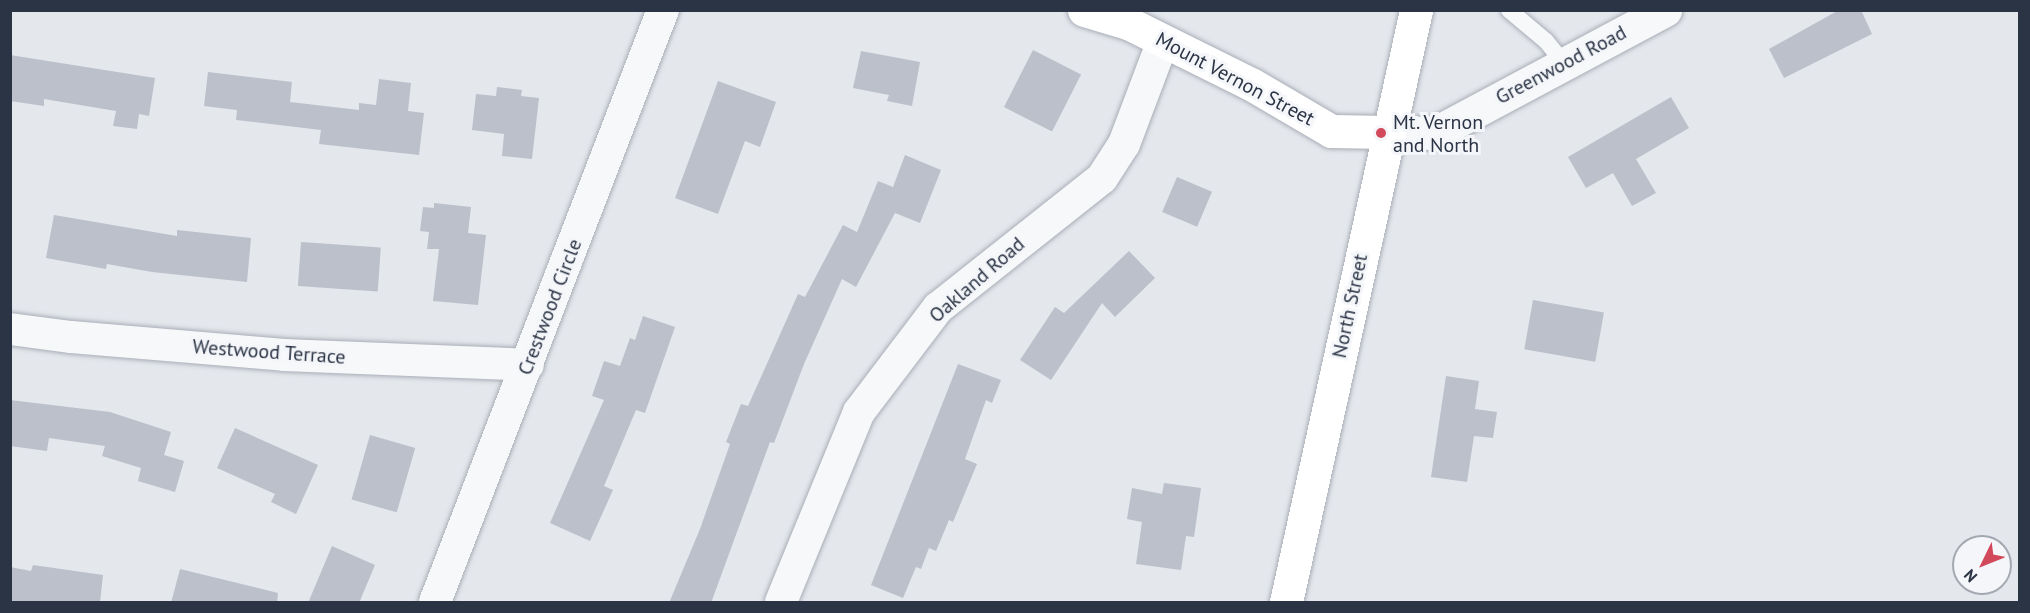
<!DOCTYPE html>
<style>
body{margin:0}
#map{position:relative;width:2030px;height:613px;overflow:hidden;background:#e4e7ec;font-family:"PT Sans",sans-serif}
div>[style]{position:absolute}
.building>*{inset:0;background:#bbc0ca;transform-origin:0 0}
.roads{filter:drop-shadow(0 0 2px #a9aeb7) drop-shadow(0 0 2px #a9aeb7)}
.service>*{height:16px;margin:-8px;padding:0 8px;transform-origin:8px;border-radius:8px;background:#f7f8fa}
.minor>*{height:32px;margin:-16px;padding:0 16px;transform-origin:16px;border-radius:16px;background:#f7f8fa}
.tertiary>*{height:33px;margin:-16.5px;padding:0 16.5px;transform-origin:16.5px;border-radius:16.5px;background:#f7f8fa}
.secondary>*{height:33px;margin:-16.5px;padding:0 16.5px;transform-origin:16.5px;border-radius:16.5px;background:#fff}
.dots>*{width:16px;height:16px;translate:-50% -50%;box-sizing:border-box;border:3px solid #f4f6f9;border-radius:50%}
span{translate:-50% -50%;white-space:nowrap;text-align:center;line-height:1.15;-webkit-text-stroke:6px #f4f6f9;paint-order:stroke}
.street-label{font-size:20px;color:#2b3445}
.poi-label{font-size:20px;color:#2b3445}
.left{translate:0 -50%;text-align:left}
.frame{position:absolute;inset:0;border:12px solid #2b3445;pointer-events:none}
.north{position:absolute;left:1952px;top:535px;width:60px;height:60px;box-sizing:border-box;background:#f4f6f9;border:2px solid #a4a8b1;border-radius:50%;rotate:227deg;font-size:16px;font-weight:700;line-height:24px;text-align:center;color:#2b3445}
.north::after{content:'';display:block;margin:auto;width:21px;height:27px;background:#d1495b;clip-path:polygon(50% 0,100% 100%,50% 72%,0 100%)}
</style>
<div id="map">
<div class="building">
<i style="clip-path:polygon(1839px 10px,1861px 10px,1872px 34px,1784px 78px,1769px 49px)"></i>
<i style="left:1033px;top:50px;width:54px;height:64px;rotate:27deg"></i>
<i style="clip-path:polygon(861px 51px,920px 62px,912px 106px,887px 101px,889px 95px,853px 88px)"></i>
<i style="clip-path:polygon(10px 55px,155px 78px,149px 116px,139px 114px,137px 129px,113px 126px,116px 111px,44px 99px,44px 106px,10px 101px)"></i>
<i style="clip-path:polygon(208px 72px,292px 82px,290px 102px,359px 110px,359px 103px,376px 105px,379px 79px,411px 83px,408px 111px,424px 113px,419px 155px,319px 144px,321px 130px,236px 120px,237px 110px,204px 106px)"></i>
<i style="clip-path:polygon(718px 81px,776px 102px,760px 147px,745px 141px,718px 214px,675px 198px)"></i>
<i style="clip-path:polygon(497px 87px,522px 90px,521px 96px,539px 98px,532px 159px,502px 156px,504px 134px,472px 130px,476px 94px,496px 96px)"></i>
<i style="clip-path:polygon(1671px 97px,1689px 128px,1636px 159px,1656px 193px,1632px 206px,1613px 173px,1586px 188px,1568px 157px)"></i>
<i style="clip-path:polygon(905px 155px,941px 170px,920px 223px,895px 213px,856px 287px,842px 279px,804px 364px,774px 443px,770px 442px,711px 603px,669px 603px,700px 529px,730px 444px,726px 442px,741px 404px,748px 406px,798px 294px,805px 297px,843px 225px,857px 232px,878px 181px,893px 187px)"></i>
<i style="left:1177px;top:177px;width:38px;height:38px;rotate:23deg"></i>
<i style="clip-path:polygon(434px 203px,471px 207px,468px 233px,486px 235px,478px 305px,433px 301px,439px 249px,427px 249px,429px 232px,420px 231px,423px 207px,434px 208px)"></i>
<i style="clip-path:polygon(54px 215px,177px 236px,177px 230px,251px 238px,247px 282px,152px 272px,107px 264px,106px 269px,46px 258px)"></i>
<i style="left:301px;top:242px;width:80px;height:44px;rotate:4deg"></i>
<i style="clip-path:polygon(1129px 251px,1155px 278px,1115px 317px,1102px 303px,1051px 380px,1020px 360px,1055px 307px,1064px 313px)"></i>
<i style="left:1533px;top:300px;width:72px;height:50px;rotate:10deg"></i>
<i style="clip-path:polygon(643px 316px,675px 327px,645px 413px,636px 410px,604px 486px,613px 490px,590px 541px,550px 523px,604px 400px,592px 396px,604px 361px,620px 366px,630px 338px,635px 340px)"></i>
<i style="clip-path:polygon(958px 364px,1001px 380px,992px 403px,986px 400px,965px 459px,977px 464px,953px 522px,949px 520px,936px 551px,929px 548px,921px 569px,916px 567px,903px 598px,871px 585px)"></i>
<i style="clip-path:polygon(1446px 376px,1479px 381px,1475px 409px,1497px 412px,1493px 438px,1474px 436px,1467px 482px,1431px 477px)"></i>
<i style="clip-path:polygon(10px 400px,110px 412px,171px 432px,164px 455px,184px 461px,175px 492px,138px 481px,141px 468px,102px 456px,105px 446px,49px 438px,47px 451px,10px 446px)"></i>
<i style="clip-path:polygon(235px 428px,318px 465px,296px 514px,271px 502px,275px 494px,217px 468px)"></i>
<i style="left:370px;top:435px;width:47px;height:67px;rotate:16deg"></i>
<i style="clip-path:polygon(1164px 483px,1201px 488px,1194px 537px,1186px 536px,1181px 570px,1136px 564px,1142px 522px,1127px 519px,1132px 488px,1162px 494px)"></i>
<i style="clip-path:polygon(332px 546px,375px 565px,359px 603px,308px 603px)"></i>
<i style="clip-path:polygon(33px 565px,103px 575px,100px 603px,10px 603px,10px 567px,31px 571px)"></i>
<i style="clip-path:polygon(180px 569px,278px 593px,277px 603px,171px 603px)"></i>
</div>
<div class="roads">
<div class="service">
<i style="left:1509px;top:10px;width:48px;rotate:40deg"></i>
<i style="left:1546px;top:41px;width:28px;rotate:51deg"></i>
</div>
<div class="minor">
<i style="left:10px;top:329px;width:62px;rotate:7.5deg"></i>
<i style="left:71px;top:337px;width:214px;rotate:4.8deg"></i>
<i style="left:284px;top:355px;width:244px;rotate:2.3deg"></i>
<i style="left:435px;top:602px;width:634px;rotate:-68.94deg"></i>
<i style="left:781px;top:602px;width:205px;rotate:-67.7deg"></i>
<i style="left:859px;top:412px;width:131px;rotate:-52.8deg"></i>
<i style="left:938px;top:308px;width:209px;rotate:-38.4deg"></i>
<i style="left:1102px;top:178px;width:40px;rotate:-57.1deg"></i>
<i style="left:1124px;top:144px;width:110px;rotate:-69.3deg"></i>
</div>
<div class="tertiary">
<i style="left:1388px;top:132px;width:47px;rotate:1.2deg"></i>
<i style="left:1435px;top:133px;width:261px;rotate:-28.1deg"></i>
</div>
<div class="secondary">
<i style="left:1084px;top:10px;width:46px;rotate:16.5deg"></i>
<i style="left:1128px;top:23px;width:137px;rotate:26.4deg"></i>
<i style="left:1251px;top:84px;width:93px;rotate:30.4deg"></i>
<i style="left:1331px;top:131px;width:57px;rotate:1deg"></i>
<i style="left:1286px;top:602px;width:606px;rotate:-77.61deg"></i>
</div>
</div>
<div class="dots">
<i style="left:1381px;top:133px;background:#d1495b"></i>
</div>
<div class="street-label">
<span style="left:1561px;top:65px;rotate:-28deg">Greenwood Road</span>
<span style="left:1235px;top:79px;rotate:28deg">Mount Vernon Street</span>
<span style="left:977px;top:280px;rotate:-41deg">Oakland Road</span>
<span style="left:1350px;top:306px;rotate:-78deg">North Street</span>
<span style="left:550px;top:307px;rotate:-69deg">Crestwood Circle</span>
<span style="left:269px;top:352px;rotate:4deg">Westwood Terrace</span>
</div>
<div class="poi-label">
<span class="left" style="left:1393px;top:134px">Mt. Vernon<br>and North</span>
</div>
<div class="frame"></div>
<div class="north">N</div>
</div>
